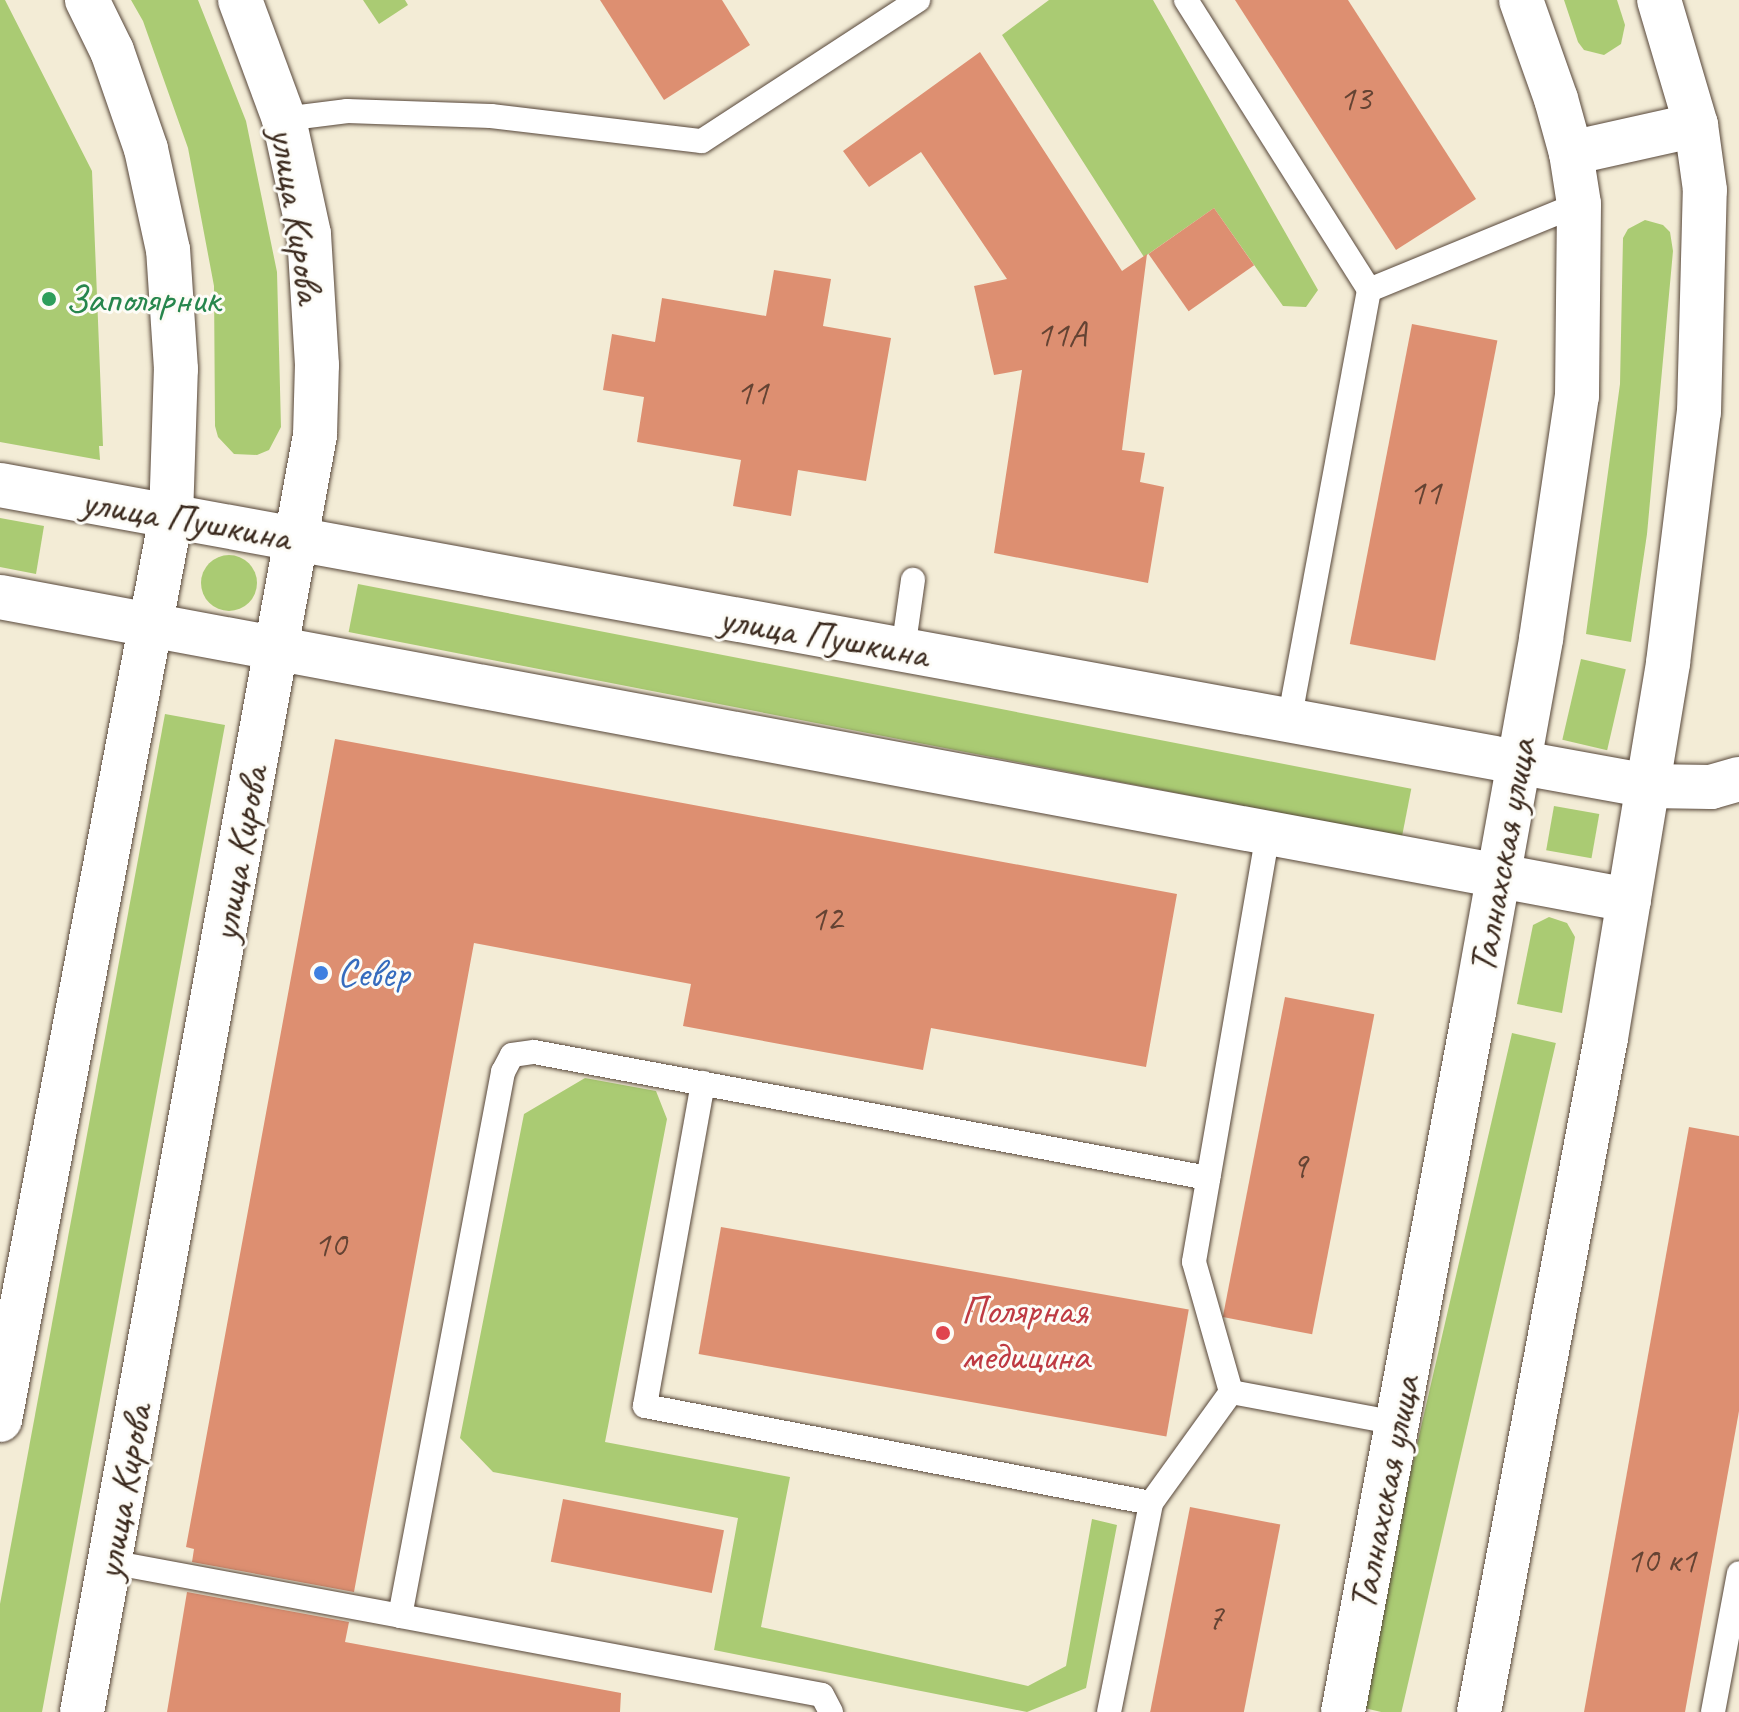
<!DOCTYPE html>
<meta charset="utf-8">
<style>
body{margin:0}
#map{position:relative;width:1739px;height:1712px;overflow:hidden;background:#f3ecd6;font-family:Caveat,sans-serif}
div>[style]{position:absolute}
.green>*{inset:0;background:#aacb73;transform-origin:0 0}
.round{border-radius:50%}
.building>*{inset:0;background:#dd8f71;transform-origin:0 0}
.roads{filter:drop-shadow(0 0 2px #57473a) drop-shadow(0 0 2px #57473a)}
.service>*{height:24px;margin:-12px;padding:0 12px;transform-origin:12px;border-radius:12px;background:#fff}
.minor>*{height:44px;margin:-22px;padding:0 22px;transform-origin:22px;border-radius:22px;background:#fff}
.tertiary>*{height:44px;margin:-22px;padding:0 22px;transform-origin:22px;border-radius:22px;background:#fff}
.dots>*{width:22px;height:22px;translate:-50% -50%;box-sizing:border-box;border:4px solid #fdfcf7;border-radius:50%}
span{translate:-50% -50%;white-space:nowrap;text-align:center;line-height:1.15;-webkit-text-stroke:6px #fdfcf7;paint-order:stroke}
.number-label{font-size:36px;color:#644333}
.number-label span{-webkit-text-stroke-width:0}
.street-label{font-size:40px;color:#3b2a1e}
.leisure-label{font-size:40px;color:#27864d}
.left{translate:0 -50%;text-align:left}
.shop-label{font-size:40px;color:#366cbe}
.health-label{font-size:40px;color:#be3a42}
</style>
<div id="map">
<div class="green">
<i style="clip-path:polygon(0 0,5px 0,92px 171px,103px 446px,99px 446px,100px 460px,0 442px)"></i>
<i style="clip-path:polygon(131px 0,198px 0,246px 121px,277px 272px,281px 427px,269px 450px,257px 455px,234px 454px,218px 437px,215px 426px,214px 286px,188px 148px,143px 21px)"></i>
<i style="clip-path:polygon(363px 0,405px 0,408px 5px,379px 24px)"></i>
<i style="clip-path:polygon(1049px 0,1153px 0,1318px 290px,1306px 307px,1283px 306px,1214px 208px,1144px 257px,1002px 35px)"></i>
<i style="clip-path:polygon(1564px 0,1617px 0,1625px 25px,1621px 44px,1604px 55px,1584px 50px,1578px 42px)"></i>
<i style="clip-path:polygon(1645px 220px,1663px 225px,1670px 232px,1673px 251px,1647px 534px,1631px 642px,1586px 634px,1620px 384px,1623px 238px,1628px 229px)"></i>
<i style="clip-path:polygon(0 518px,44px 526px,36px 574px,0 567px)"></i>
<i class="round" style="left:201px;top:555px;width:56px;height:56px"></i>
<i style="left:358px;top:584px;width:1073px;height:49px;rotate:11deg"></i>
<i style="left:1581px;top:659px;width:46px;height:83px;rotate:13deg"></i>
<i style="clip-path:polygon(165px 714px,225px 725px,42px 1712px,0 1712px,0 1604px)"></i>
<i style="left:1554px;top:806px;width:46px;height:45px;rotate:10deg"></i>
<i style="clip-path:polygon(1549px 917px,1567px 923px,1575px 937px,1562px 1013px,1517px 1004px,1533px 925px)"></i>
<i style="left:1512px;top:1033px;width:45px;height:691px;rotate:13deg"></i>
<i style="clip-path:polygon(585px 1078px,656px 1091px,667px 1119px,605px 1442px,790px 1477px,761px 1627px,1028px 1686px,1066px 1666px,1092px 1519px,1117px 1525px,1086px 1688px,1027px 1712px,714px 1650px,738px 1518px,493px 1472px,460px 1438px,524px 1114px)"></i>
</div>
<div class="building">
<i style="clip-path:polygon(600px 0,722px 0,750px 45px,664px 100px)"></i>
<i style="clip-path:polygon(1235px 0,1348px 0,1476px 199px,1396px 250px)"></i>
<i style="clip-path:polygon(980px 52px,1122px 271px,1147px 254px,1122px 450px,1145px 453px,1140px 482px,1164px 487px,1148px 583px,994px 553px,1022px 370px,994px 375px,974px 286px,1007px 279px,921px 152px,869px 187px,843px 151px)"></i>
<i style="left:1214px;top:208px;width:70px;height:80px;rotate:55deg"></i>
<i style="clip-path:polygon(774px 270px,831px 279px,823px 326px,891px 338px,866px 481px,798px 470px,791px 516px,733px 506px,741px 460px,637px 442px,644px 397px,603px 390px,612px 334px,655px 342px,662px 298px,766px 316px)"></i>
<i style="left:1412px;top:324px;width:87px;height:326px;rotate:11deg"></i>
<i style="clip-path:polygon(335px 739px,1177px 894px,1146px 1067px,931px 1028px,923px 1070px,785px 1045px,683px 1026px,691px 984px,474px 943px,354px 1592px,192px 1562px,194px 1549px,186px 1547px)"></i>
<i style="left:1285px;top:997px;width:91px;height:326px;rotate:11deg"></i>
<i style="clip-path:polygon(1689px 1127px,1739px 1136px,1739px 1411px,1685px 1712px,1584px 1712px)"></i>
<i style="left:721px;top:1227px;width:475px;height:129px;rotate:10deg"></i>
<i style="left:563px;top:1499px;width:164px;height:64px;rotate:11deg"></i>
<i style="left:1190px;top:1507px;width:92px;height:209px;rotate:11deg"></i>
<i style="clip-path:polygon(187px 1592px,349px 1622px,345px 1642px,621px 1693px,620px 1712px,167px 1712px)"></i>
</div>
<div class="roads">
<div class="service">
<i style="left:1186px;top:0;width:343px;rotate:57.7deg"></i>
<i style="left:1369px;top:290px;width:438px;rotate:100.5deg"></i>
<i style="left:284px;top:119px;width:64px;rotate:-7.2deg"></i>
<i style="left:347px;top:111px;width:144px;rotate:2deg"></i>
<i style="left:491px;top:116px;width:212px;rotate:6.8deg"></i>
<i style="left:702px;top:141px;width:258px;rotate:-33.1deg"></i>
<i style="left:1369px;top:290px;width:227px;rotate:-22.3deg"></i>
<i style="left:903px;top:650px;width:71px;rotate:-81.9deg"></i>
<i style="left:1268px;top:833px;width:435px;rotate:99.8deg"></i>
<i style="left:1194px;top:1262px;width:135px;rotate:74.1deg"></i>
<i style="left:1231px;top:1392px;width:169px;rotate:10.6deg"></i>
<i style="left:703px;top:1083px;width:328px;rotate:100.2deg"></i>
<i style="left:645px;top:1406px;width:515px;rotate:10.85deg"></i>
<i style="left:110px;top:1562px;width:295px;rotate:10.5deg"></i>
<i style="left:400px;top:1616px;width:554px;rotate:-79.28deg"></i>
<i style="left:503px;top:1072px;width:19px;rotate:-62deg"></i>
<i style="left:512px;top:1055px;width:22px;rotate:-8deg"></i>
<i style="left:534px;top:1052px;width:686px;rotate:10.59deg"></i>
<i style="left:400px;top:1616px;width:429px;rotate:10.6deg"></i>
<i style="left:822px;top:1695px;width:19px;rotate:62deg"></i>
<i style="left:1109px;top:1712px;width:213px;rotate:-78.6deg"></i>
<i style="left:1151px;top:1503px;width:137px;rotate:-54.2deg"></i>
<i style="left:1713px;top:1712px;width:141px;rotate:-79.4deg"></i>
</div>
<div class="minor">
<i style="left:1648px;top:786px;width:63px;rotate:0.9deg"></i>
<i style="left:1711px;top:787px;width:29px;rotate:-16deg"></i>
</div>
<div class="tertiary">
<i style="left:1571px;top:153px;width:128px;rotate:-12.6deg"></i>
<i style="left:0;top:485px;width:1675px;rotate:10.35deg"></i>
<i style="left:0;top:597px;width:1657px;rotate:10.54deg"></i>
<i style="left:0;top:1420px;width:919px;rotate:-79.28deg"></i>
<i style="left:171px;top:517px;width:148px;rotate:-88.1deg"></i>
<i style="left:176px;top:369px;width:119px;rotate:-93.8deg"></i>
<i style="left:168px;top:250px;width:103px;rotate:-102.3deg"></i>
<i style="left:146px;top:149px;width:104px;rotate:-109.1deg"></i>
<i style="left:112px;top:51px;width:57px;rotate:-116.1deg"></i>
<i style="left:82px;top:1712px;width:1298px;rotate:-79.66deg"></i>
<i style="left:315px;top:435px;width:70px;rotate:-88.4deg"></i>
<i style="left:317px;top:365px;width:131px;rotate:-93.5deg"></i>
<i style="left:309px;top:234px;width:118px;rotate:-102.3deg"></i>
<i style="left:284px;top:119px;width:127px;rotate:-110.3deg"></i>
<i style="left:1343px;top:1712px;width:712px;rotate:-79.4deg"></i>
<i style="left:1474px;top:1012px;width:379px;rotate:-79.8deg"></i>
<i style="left:1541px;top:639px;width:246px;rotate:-81.6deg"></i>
<i style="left:1577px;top:396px;width:192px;rotate:-89.4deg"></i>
<i style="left:1579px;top:204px;width:52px;rotate:-98.9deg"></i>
<i style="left:1571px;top:153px;width:56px;rotate:-105.5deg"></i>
<i style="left:1556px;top:99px;width:105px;rotate:-109.5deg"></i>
<i style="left:1479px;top:1712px;width:686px;rotate:-79.33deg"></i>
<i style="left:1606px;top:1038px;width:380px;rotate:-80.6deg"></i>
<i style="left:1668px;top:663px;width:253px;rotate:-83deg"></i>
<i style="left:1699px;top:412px;width:222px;rotate:-88.5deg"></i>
<i style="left:1705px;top:190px;width:66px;rotate:-97.9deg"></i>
<i style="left:1696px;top:125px;width:130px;rotate:-106.5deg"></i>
</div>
</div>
<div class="dots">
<i style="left:49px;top:299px;background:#2e9e5b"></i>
<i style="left:321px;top:973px;background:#3f7fe0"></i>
<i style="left:943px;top:1333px;background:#e0444e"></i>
</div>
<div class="number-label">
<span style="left:1355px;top:99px">13</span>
<span style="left:1061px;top:335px">11А</span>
<span style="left:752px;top:393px">11</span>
<span style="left:1425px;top:493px">11</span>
<span style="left:826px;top:919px">12</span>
<span style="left:1299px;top:1166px">9</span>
<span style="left:330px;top:1245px">10</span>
<span style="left:1661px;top:1561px">10 к1</span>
<span style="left:1215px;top:1618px">7</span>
</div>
<div class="street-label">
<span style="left:297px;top:215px;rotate:81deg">улица Кирова</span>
<span style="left:186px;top:519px;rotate:10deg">улица Пушкина</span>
<span style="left:824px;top:636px;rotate:10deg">улица Пушкина</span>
<span style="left:239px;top:854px;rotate:-80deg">улица Кирова</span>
<span style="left:1502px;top:856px;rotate:-80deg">Талнахская улица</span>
<span style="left:123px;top:1492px;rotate:-80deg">улица Кирова</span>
<span style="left:1384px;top:1493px;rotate:-79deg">Талнахская улица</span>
</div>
<div class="leisure-label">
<span class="left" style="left:65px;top:299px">Заполярник</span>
</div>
<div class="shop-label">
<span class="left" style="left:337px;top:973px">Север</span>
</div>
<div class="health-label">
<span class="left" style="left:961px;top:1333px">Полярная<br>медицина</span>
</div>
</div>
